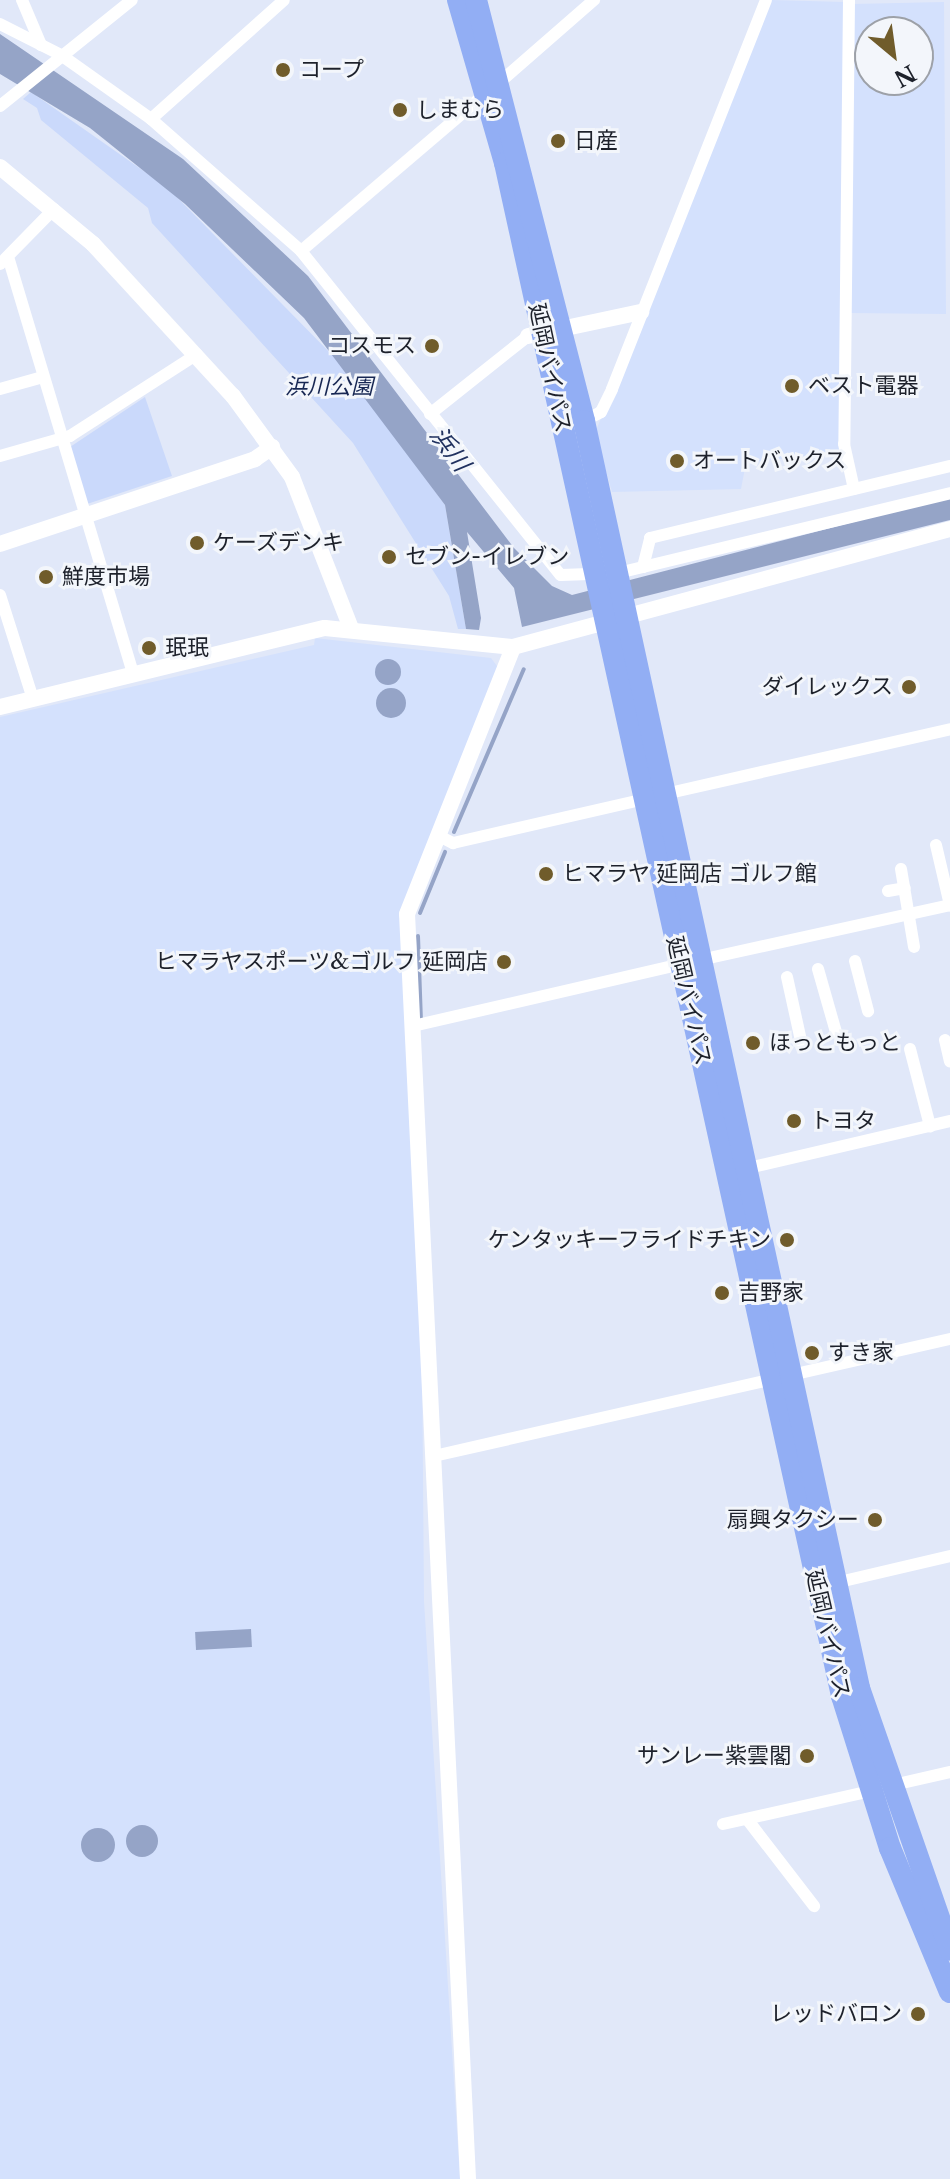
<!DOCTYPE html>
<meta charset="utf-8">
<style>
body{margin:0}
#map{position:relative;width:950px;height:2179px;overflow:hidden;background:#e1e8f9;font-family:"Libre Baskerville","Noto Sans JP",serif}
div>[style]{position:absolute}
.built>*{inset:0;background:#d4e1fd}
.green>*{inset:0;background:#cad9fb}
.water>*{inset:0;background:#95a4c7;transform-origin:0 0}
.round{border-radius:50%}
.stream>*{height:4px;margin:-2px;padding:0 2px;transform-origin:2px;border-radius:2px;background:#95a4c7}
.minor>*{height:12px;margin:-6px;padding:0 6px;transform-origin:6px;border-radius:6px;background:#fff}
.tertiary>*{height:16px;margin:-8px;padding:0 8px;transform-origin:8px;border-radius:8px;background:#fff}
.trunk>*{height:22px;margin:-11px;padding:0 11px;transform-origin:11px;border-radius:11px;background:#92aef4}
.dots>*{width:22px;height:22px;translate:-50% -50%;box-sizing:border-box;border:4px solid #f3f6fb;border-radius:50%}
span{translate:-50% -50%;white-space:nowrap;text-align:center;line-height:1.15;-webkit-text-stroke:6px #f3f6fb;paint-order:stroke}
.poi-label{font-size:22px;color:#1d212b}
.left{translate:0 -50%;text-align:left}
.right{translate:-100% -50%;text-align:right}
.street-label{font-size:22px;color:#1d212b}
.park-label{font-size:22px;color:#172753;font-style:italic}
.water-label{font-size:24px;color:#20315f;font-style:italic}
.north{position:absolute;left:854px;top:16px;width:80px;height:80px;box-sizing:border-box;background:#f3f6fb;border:2px solid #9da1a8;border-radius:50%;rotate:151deg;font-size:22px;font-weight:700;line-height:32px;text-align:center;color:#1d212b}
.north::after{content:'';display:block;margin:auto;width:28px;height:36px;background:#705c2b;clip-path:polygon(50% 0,100% 100%,50% 72%,0 100%)}
</style>
<div id="map">
<div class="built">
<i style="clip-path:polygon(771px 0,845px 2px,839px 452px,746px 463px,741px 489px,612px 492px,595px 433px)"></i>
<i style="clip-path:polygon(evenodd,944px 2px,946px 314px,850px 313px,853px 4px,944px 2px,870px 32px,918px 32px,918px 80px,870px 80px,870px 32px)"></i>
<i style="clip-path:polygon(315px 638px,491px 658px,500px 670px,401px 910px,422px 1351px,424px 1601px,460px 2179px,0 2179px,0 717px,314px 645px)"></i>
</div>
<div class="green">
<i style="clip-path:polygon(31px 92px,168px 188px,341px 364px,445px 505px,466px 629px,458px 629px,449px 596px,353px 443px,152px 223px,148px 208px,41px 120px,37px 108px,23px 99px)"></i>
<i style="clip-path:polygon(145px 397px,172px 476px,87px 504px,70px 447px)"></i>
</div>
<div class="water">
<i style="clip-path:polygon(0 34px,183px 159px,308px 276px,514px 548px,552px 586px,572px 595px,950px 497px,950px 520px,522px 627px,514px 588px,467px 532px,481px 618px,479px 630px,466px 629px,445px 505px,304px 318px,185px 204px,90px 128px,0 74px)"></i>
<i class="round" style="left:375px;top:659px;width:26px;height:26px"></i>
<i class="round" style="left:376px;top:688px;width:30px;height:30px"></i>
<i style="left:251px;top:1629px;width:18px;height:56px;rotate:87deg"></i>
<i class="round" style="left:126px;top:1825px;width:32px;height:32px"></i>
<i class="round" style="left:81px;top:1828px;width:34px;height:34px"></i>
</div>
<div class="stream">
<i style="left:454px;top:832px;width:177px;rotate:-66.8deg"></i>
<i style="left:420px;top:913px;width:66px;rotate:-67.7deg"></i>
<i style="left:418px;top:936px;width:85px;rotate:88deg"></i>
</div>
<div class="minor">
<i style="left:22px;top:0;width:49px;rotate:67.1deg"></i>
<i style="left:849px;top:0;width:444px;rotate:90.6deg"></i>
<i style="left:844px;top:444px;width:46px;rotate:77.5deg"></i>
<i style="left:0;top:24px;width:68px;rotate:26.9deg"></i>
<i style="left:61px;top:55px;width:110px;rotate:35.4deg"></i>
<i style="left:151px;top:119px;width:200px;rotate:41.3deg"></i>
<i style="left:301px;top:251px;width:415px;rotate:51.3deg"></i>
<i style="left:561px;top:575px;width:57px;rotate:-2deg"></i>
<i style="left:618px;top:573px;width:342px;rotate:-13.5deg"></i>
<i style="left:500px;top:82px;width:125px;rotate:-41.1deg"></i>
<i style="left:0;top:106px;width:169px;rotate:-38.8deg"></i>
<i style="left:151px;top:119px;width:178px;rotate:-41.8deg"></i>
<i style="left:301px;top:251px;width:242px;rotate:-40.5deg"></i>
<i style="left:9px;top:260px;width:431px;rotate:73.3deg"></i>
<i style="left:0;top:264px;width:77px;rotate:-45.5deg"></i>
<i style="left:0;top:389px;width:45px;rotate:-15.6deg"></i>
<i style="left:430px;top:414px;width:125px;rotate:-38.5deg"></i>
<i style="left:584px;top:421px;width:19px;rotate:-28deg"></i>
<i style="left:601px;top:412px;width:25px;rotate:-64deg"></i>
<i style="left:612px;top:389px;width:418px;rotate:-68.4deg"></i>
<i style="left:0;top:456px;width:73px;rotate:-15.9deg"></i>
<i style="left:70px;top:436px;width:151px;rotate:-32.8deg"></i>
<i style="left:643px;top:567px;width:30px;rotate:-76deg"></i>
<i style="left:650px;top:538px;width:309px;rotate:-13.5deg"></i>
<i style="left:0;top:595px;width:109px;rotate:72.4deg"></i>
<i style="left:665px;top:794px;width:292px;rotate:-12.8deg"></i>
<i style="left:437px;top:835px;width:18px;rotate:27deg"></i>
<i style="left:453px;top:843px;width:197px;rotate:-12.9deg"></i>
<i style="left:936px;top:845px;width:62px;rotate:76.9deg"></i>
<i style="left:901px;top:869px;width:79px;rotate:80.5deg"></i>
<i style="left:888px;top:891px;width:17px;rotate:-10deg"></i>
<i style="left:700px;top:960px;width:256px;rotate:-12.4deg"></i>
<i style="left:855px;top:961px;width:52px;rotate:75.4deg"></i>
<i style="left:818px;top:969px;width:66px;rotate:74.1deg"></i>
<i style="left:787px;top:977px;width:70px;rotate:77.6deg"></i>
<i style="left:413px;top:1026px;width:275px;rotate:-13deg"></i>
<i style="left:945px;top:1040px;width:22px;rotate:77deg"></i>
<i style="left:910px;top:1049px;width:80px;rotate:75.4deg"></i>
<i style="left:744px;top:1169px;width:212px;rotate:-13.1deg"></i>
<i style="left:434px;top:1456px;width:529px;rotate:-12.78deg"></i>
<i style="left:835px;top:1583px;width:118px;rotate:-13.2deg"></i>
<i style="left:889px;top:1786px;width:63px;rotate:-12.9deg"></i>
<i style="left:747px;top:1819px;width:110px;rotate:52.4deg"></i>
<i style="left:723px;top:1824px;width:152px;rotate:-12.6deg"></i>
</div>
<div class="tertiary">
<i style="left:0;top:167px;width:121px;rotate:39.6deg"></i>
<i style="left:93px;top:244px;width:207px;rotate:47.4deg"></i>
<i style="left:233px;top:396px;width:100px;rotate:53.9deg"></i>
<i style="left:292px;top:477px;width:162px;rotate:68.7deg"></i>
<i style="left:528px;top:336px;width:116px;rotate:-12deg"></i>
<i style="left:0;top:544px;width:269px;rotate:-18.4deg"></i>
<i style="left:255px;top:459px;width:21px;rotate:-35deg"></i>
<i style="left:0;top:707px;width:334px;rotate:-13.7deg"></i>
<i style="left:325px;top:628px;width:189px;rotate:5.8deg"></i>
<i style="left:513px;top:647px;width:453px;rotate:-15.1deg"></i>
<i style="left:468px;top:2179px;width:1266px;rotate:-92.76deg"></i>
<i style="left:407px;top:914px;width:287px;rotate:-68.3deg"></i>
</div>
<div class="trunk">
<i style="left:458px;top:0;width:170px;rotate:73.9deg"></i>
<i style="left:505px;top:163px;width:1570px;rotate:77.6deg"></i>
<i style="left:842px;top:1696px;width:159px;rotate:72.5deg"></i>
<i style="left:890px;top:1848px;width:156px;rotate:67.4deg"></i>
<i style="left:476px;top:0;width:435px;rotate:75.6deg"></i>
<i style="left:584px;top:421px;width:1297px;rotate:77.75deg"></i>
<i style="left:859px;top:1688px;width:277px;rotate:70.8deg"></i>
</div>
<div class="dots">
<i style="left:283px;top:70px;background:#705c2b"></i>
<i style="left:400px;top:110px;background:#705c2b"></i>
<i style="left:558px;top:141px;background:#705c2b"></i>
<i style="left:432px;top:346px;background:#705c2b"></i>
<i style="left:792px;top:386px;background:#705c2b"></i>
<i style="left:677px;top:461px;background:#705c2b"></i>
<i style="left:197px;top:543px;background:#705c2b"></i>
<i style="left:389px;top:557px;background:#705c2b"></i>
<i style="left:46px;top:577px;background:#705c2b"></i>
<i style="left:149px;top:648px;background:#705c2b"></i>
<i style="left:909px;top:687px;background:#705c2b"></i>
<i style="left:546px;top:874px;background:#705c2b"></i>
<i style="left:504px;top:962px;background:#705c2b"></i>
<i style="left:753px;top:1043px;background:#705c2b"></i>
<i style="left:794px;top:1121px;background:#705c2b"></i>
<i style="left:787px;top:1240px;background:#705c2b"></i>
<i style="left:722px;top:1293px;background:#705c2b"></i>
<i style="left:812px;top:1353px;background:#705c2b"></i>
<i style="left:875px;top:1520px;background:#705c2b"></i>
<i style="left:807px;top:1756px;background:#705c2b"></i>
<i style="left:918px;top:2014px;background:#705c2b"></i>
</div>
<div class="poi-label">
<span class="left" style="left:299px;top:70px">コープ</span>
<span class="left" style="left:416px;top:110px">しまむら</span>
<span class="left" style="left:574px;top:141px">日産</span>
<span class="right" style="left:416px;top:346px">コスモス</span>
<span class="left" style="left:808px;top:386px">ベスト電器</span>
<span class="left" style="left:693px;top:461px">オートバックス</span>
<span class="left" style="left:213px;top:543px">ケーズデンキ</span>
<span class="left" style="left:405px;top:557px">セブン-イレブン</span>
<span class="left" style="left:62px;top:577px">鮮度市場</span>
<span class="left" style="left:165px;top:648px">珉珉</span>
<span class="right" style="left:893px;top:687px">ダイレックス</span>
<span class="left" style="left:562px;top:874px">ヒマラヤ 延岡店 ゴルフ館</span>
<span class="right" style="left:488px;top:962px">ヒマラヤスポーツ&amp;ゴルフ 延岡店</span>
<span class="left" style="left:769px;top:1043px">ほっともっと</span>
<span class="left" style="left:810px;top:1121px">トヨタ</span>
<span class="right" style="left:771px;top:1240px">ケンタッキーフライドチキン</span>
<span class="left" style="left:738px;top:1293px">吉野家</span>
<span class="left" style="left:828px;top:1353px">すき家</span>
<span class="right" style="left:859px;top:1520px">扇興タクシー</span>
<span class="right" style="left:791px;top:1756px">サンレー紫雲閣</span>
<span class="right" style="left:902px;top:2014px">レッドバロン</span>
</div>
<div class="street-label">
<span style="left:550px;top:368px;rotate:78deg">延岡バイパス</span>
<span style="left:689px;top:1001px;rotate:77deg">延岡バイパス</span>
<span style="left:828px;top:1634px;rotate:77deg">延岡バイパス</span>
</div>
<div class="park-label">
<span style="left:329px;top:387px">浜川公園</span>
</div>
<div class="water-label">
<span style="left:450px;top:449px;rotate:53deg">浜川</span>
</div>
<div class="north">N</div>
</div>
